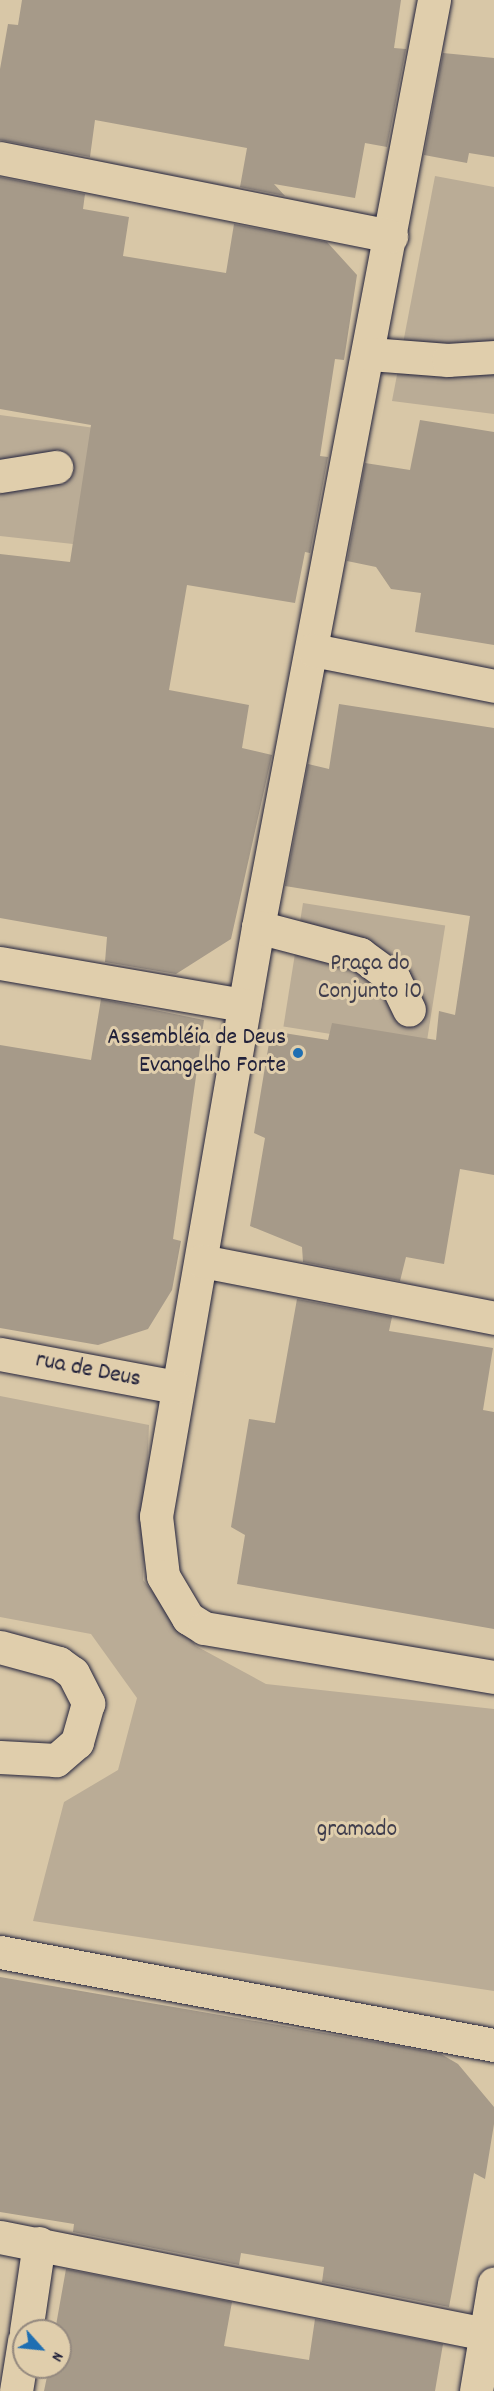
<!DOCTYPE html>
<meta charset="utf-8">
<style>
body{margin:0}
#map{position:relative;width:494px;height:2391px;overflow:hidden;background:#d8c7a7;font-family:Dekko,sans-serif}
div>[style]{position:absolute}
.green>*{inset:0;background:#baac96;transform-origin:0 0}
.building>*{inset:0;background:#a69a89}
.roads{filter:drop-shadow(0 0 2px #22223b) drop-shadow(0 0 2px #22223b)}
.minor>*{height:33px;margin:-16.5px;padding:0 16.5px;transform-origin:16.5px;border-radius:16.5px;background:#e0ceac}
.dots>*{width:16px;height:16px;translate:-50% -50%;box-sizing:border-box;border:3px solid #e0ceac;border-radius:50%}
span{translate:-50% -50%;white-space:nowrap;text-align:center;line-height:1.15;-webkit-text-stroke:6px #e0ceac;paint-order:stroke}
.park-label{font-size:24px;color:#403e4d}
.poi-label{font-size:24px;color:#22223b}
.right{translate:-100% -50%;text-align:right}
.street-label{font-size:24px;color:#22223b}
.north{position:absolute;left:12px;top:2319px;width:60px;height:60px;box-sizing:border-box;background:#e0ceac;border:2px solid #94897f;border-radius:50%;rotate:117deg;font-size:16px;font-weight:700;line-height:24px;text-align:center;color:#22223b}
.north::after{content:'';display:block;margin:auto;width:21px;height:27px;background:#1f6fb2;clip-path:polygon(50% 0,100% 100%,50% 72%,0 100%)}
</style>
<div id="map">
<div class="green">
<i style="clip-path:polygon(435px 176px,494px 187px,494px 414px,392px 401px)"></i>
<i style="clip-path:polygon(0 415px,95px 428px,73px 544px,0 536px)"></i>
<i style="left:303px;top:903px;width:144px;height:125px;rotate:9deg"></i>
<i style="clip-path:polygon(0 1396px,149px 1425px,143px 1580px,196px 1646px,266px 1684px,494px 1709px,494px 1991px,33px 1921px,64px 1802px,118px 1770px,137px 1698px,91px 1634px,0 1617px)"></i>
</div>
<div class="building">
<i style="clip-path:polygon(22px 0,401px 0,394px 48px,406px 49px,387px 147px,365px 143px,355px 198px,274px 184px,285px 196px,240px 187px,247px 148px,95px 120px,90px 157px,0 140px,0 69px,8px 24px,18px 25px)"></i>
<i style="clip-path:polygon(443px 53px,494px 58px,494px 157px,469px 153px,467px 163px,424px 155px)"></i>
<i style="clip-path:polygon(0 177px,85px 194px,83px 209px,129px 217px,123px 256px,226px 273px,234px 224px,327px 242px,357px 275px,344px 360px,335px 359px,320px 456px,328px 457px,310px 553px,305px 552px,295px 603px,187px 585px,169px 690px,249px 705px,242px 748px,272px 755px,231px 939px,176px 974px,105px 962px,107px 937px,0 918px,0 554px,70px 562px,91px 425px,0 409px)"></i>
<i style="clip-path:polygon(420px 420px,494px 432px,494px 645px,415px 632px,421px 593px,391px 589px,376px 567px,347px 561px,365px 463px,410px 470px)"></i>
<i style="clip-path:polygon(339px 704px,494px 728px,494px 1175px,460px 1169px,444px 1264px,406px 1257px,400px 1281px,303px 1262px,302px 1247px,250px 1226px,265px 1138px,254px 1133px,271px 1031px,328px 1040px,332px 1023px,436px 1040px,439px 1011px,455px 1015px,470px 916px,285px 886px,308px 764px,329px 769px)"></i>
<i style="clip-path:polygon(101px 999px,204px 1020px,173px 1239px,181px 1241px,172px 1290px,148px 1329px,98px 1345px,0 1328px,0 1045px,91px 1060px)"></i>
<i style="clip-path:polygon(297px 1299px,392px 1317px,389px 1331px,493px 1348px,483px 1410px,494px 1412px,494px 1629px,237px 1584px,245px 1535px,231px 1527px,249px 1419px,275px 1423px)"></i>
<i style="clip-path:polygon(0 1977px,388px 2044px,441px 2054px,458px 2064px,494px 2107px,494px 2124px,485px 2179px,474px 2173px,449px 2307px,322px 2282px,324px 2267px,241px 2253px,239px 2265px,73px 2232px,74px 2224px,0 2212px)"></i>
<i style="clip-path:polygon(66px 2269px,232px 2302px,224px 2346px,309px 2360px,315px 2319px,443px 2344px,435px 2391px,44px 2391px,49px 2367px,60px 2367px,60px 2331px,55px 2331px)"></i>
</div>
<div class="roads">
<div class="minor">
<i style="left:434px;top:0;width:944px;rotate:100.75deg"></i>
<i style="left:258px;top:927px;width:598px;rotate:99.82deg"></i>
<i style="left:156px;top:1516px;width:60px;rotate:83.3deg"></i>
<i style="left:163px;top:1576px;width:49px;rotate:59.2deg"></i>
<i style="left:188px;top:1618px;width:19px;rotate:32deg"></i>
<i style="left:204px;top:1628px;width:294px;rotate:9.6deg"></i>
<i style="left:0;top:158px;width:399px;rotate:11.3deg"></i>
<i style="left:370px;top:354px;width:78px;rotate:4.4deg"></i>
<i style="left:448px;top:360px;width:46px;rotate:-3.7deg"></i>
<i style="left:0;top:476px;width:57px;rotate:-9.1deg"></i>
<i style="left:313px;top:650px;width:185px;rotate:11.2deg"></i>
<i style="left:258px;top:927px;width:106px;rotate:14.8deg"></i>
<i style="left:360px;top:954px;width:42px;rotate:36.3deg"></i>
<i style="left:394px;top:979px;width:34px;rotate:64deg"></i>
<i style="left:0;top:963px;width:248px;rotate:9.8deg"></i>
<i style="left:202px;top:1261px;width:298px;rotate:11deg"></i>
<i style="left:0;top:1354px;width:179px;rotate:10.6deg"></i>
<i style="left:0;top:1647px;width:61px;rotate:15.2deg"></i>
<i style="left:59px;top:1663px;width:17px;rotate:36deg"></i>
<i style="left:73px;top:1673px;width:34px;rotate:63deg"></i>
<i style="left:88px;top:1703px;width:41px;rotate:105.8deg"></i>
<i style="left:77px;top:1742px;width:28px;rotate:139deg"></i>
<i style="left:56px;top:1760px;width:56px;rotate:-176.9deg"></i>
<i style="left:0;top:1952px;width:503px;rotate:10.66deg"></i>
<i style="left:0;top:2237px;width:496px;rotate:11.3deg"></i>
<i style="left:26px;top:2331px;width:89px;rotate:-81.6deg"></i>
<i style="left:16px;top:2391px;width:51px;rotate:-80.9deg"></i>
<i style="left:476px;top:2391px;width:109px;rotate:-80.5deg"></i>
</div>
</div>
<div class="dots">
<i style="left:298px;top:1053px;background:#1f6fb2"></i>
</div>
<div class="park-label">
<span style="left:370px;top:979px">Praça do<br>Conjunto 10</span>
<span style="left:357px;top:1831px">gramado</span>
</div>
<div class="poi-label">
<span class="right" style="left:286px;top:1053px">Assembléia de Deus<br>Evangelho Forte</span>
</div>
<div class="street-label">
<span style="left:88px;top:1371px;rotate:11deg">rua de Deus</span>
</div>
<div class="north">N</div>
</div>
